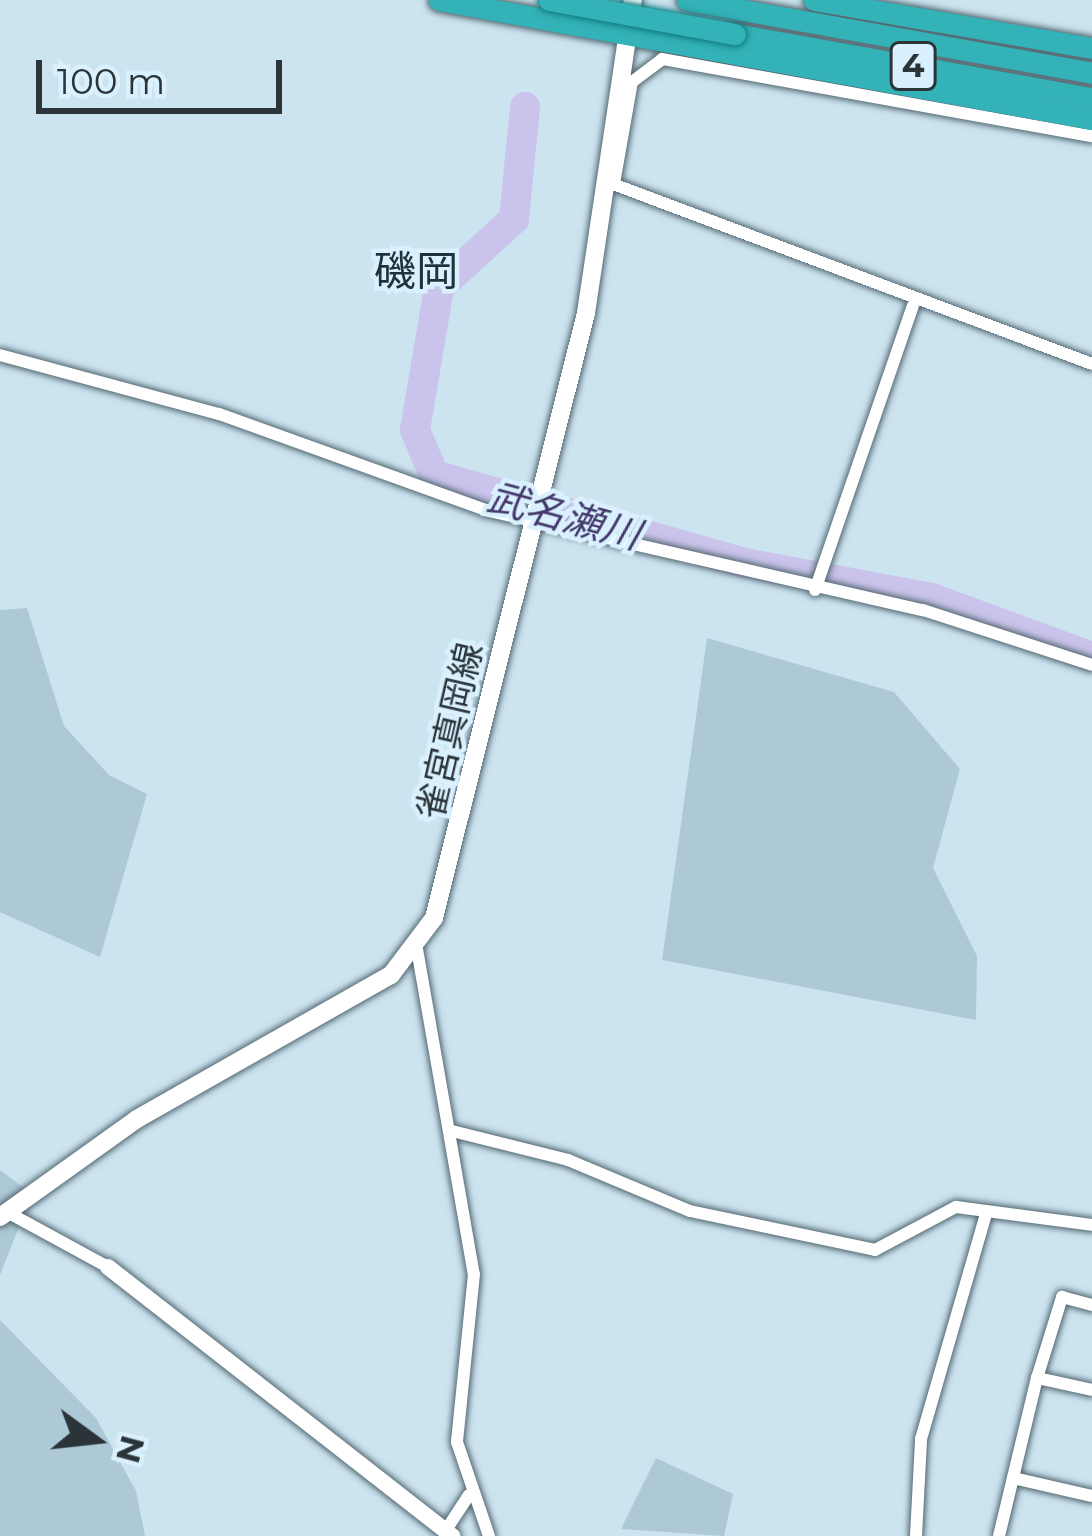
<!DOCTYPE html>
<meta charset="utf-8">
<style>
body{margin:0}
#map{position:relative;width:1092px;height:1536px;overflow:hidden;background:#cce4f0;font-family:Montserrat,"Noto Sans JP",sans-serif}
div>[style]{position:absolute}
.green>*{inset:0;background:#adc9d7}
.river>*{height:30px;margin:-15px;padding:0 15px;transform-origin:15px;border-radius:15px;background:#cac3eb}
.roads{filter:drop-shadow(0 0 3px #536872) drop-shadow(0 0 3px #536872)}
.minor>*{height:12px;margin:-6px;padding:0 6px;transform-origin:6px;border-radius:6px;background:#fff}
.tertiary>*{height:16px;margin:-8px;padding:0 8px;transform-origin:8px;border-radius:8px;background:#fff}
.secondary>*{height:18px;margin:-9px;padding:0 9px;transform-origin:9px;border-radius:9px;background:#fff}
.trunk>*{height:21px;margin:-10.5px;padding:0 10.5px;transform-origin:10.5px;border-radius:10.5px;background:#33b3b7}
.bridges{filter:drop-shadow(0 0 3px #0f7b7f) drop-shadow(0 0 3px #0f7b7f)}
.trunk-bridge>*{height:21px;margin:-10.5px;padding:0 10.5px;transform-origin:10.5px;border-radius:10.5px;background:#33b3b7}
span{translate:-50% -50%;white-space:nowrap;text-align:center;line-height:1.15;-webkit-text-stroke:9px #d9f1fe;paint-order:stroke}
.shield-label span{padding:3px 9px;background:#d9f1fe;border:3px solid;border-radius:9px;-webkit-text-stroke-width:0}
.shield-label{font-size:33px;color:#2b3539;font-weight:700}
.street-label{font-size:36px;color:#2b3539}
.water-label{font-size:39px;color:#45396c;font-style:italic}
.quarter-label{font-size:42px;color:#1f323b}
.north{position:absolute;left:36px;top:1380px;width:120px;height:120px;-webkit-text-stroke:9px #d9f1fe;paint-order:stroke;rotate:105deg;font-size:33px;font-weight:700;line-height:48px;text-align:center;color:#2b3539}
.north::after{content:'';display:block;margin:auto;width:42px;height:54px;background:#2b3539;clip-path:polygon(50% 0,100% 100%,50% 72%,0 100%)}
.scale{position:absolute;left:36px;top:60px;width:246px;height:54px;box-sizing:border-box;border:6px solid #2b3539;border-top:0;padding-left:15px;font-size:36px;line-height:42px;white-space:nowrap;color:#2b3539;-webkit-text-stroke:9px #d9f1fe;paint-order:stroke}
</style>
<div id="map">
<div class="green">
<i style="clip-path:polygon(27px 608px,64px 726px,109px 775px,147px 794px,100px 957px,0 912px,0 610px)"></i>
<i style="clip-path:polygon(707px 638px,894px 692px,960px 769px,933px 868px,977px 956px,976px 1020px,662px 960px)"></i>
<i style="clip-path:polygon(0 1170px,32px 1194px,0 1275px)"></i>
<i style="clip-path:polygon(0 1320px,96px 1418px,136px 1491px,145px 1536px,0 1536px)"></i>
<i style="clip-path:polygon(656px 1458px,733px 1494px,724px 1536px,621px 1529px)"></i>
</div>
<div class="river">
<i style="left:525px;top:107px;width:113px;rotate:95.6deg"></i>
<i style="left:514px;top:219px;width:102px;rotate:137.4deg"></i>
<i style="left:439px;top:288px;width:144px;rotate:99.6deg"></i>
<i style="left:415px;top:430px;width:49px;rotate:67.1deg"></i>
<i style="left:434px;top:475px;width:323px;rotate:15.8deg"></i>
<i style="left:745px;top:563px;width:190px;rotate:10.6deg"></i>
<i style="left:932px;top:598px;width:171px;rotate:20.2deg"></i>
</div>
<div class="roads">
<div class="minor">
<i style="left:615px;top:178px;width:97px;rotate:-80deg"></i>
<i style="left:632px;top:82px;width:38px;rotate:-37deg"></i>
<i style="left:662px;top:59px;width:437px;rotate:10.2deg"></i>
<i style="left:605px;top:181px;width:520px;rotate:20.59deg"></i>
<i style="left:0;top:355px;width:227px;rotate:15.1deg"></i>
<i style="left:219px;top:414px;width:283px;rotate:19.8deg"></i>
<i style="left:485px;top:510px;width:449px;rotate:12.9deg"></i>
<i style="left:923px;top:610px;width:178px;rotate:18deg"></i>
<i style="left:815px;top:590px;width:301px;rotate:-71deg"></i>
<i style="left:417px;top:949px;width:330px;rotate:80.1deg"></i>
<i style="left:474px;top:1274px;width:169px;rotate:95.8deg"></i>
<i style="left:457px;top:1442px;width:99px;rotate:71.2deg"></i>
<i style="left:452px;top:1131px;width:120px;rotate:14deg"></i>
<i style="left:568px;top:1160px;width:132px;rotate:22.7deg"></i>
<i style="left:690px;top:1211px;width:189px;rotate:11.9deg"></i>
<i style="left:875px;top:1250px;width:92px;rotate:-28deg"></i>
<i style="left:956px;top:1207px;width:137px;rotate:7.5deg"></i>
<i style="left:7px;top:1212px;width:115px;rotate:28.6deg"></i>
<i style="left:1037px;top:1378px;width:85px;rotate:-72.8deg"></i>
<i style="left:1062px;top:1297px;width:31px;rotate:15deg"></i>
<i style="left:1013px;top:1478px;width:81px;rotate:12.8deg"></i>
<i style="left:446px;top:1530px;width:42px;rotate:-56.7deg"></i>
<i style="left:916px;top:1536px;width:97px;rotate:-87deg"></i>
<i style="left:921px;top:1439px;width:237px;rotate:-73.9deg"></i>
<i style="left:999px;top:1536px;width:163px;rotate:-76.5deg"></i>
<i style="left:1037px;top:1378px;width:56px;rotate:12.3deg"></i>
</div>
<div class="tertiary">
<i style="left:108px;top:1267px;width:437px;rotate:38deg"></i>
</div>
<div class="secondary">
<i style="left:0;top:1217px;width:168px;rotate:-35.6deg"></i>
<i style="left:137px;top:1119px;width:292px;rotate:-29.6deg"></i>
<i style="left:391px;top:975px;width:71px;rotate:-53deg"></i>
<i style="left:434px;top:918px;width:624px;rotate:-75.9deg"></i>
<i style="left:586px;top:313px;width:317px;rotate:-81.5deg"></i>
</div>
<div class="trunk">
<i style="left:439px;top:0;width:664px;rotate:10.33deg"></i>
<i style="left:687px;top:0;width:412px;rotate:10.2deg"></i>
<i style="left:814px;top:0;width:282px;rotate:9.8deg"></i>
<i style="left:735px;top:34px;width:363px;rotate:10.2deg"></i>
</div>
</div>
<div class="bridges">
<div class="trunk-bridge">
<i style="left:549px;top:0;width:189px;rotate:10.4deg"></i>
</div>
</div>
<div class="shield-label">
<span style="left:913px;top:66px">4</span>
</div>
<div class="street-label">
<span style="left:450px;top:731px;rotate:-77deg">雀宮真岡線</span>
</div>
<div class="water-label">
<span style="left:564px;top:516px;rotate:15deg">武名瀬川</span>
</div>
<div class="quarter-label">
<span style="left:416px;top:271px">磯岡</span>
</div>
<div class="north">N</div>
<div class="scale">100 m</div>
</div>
